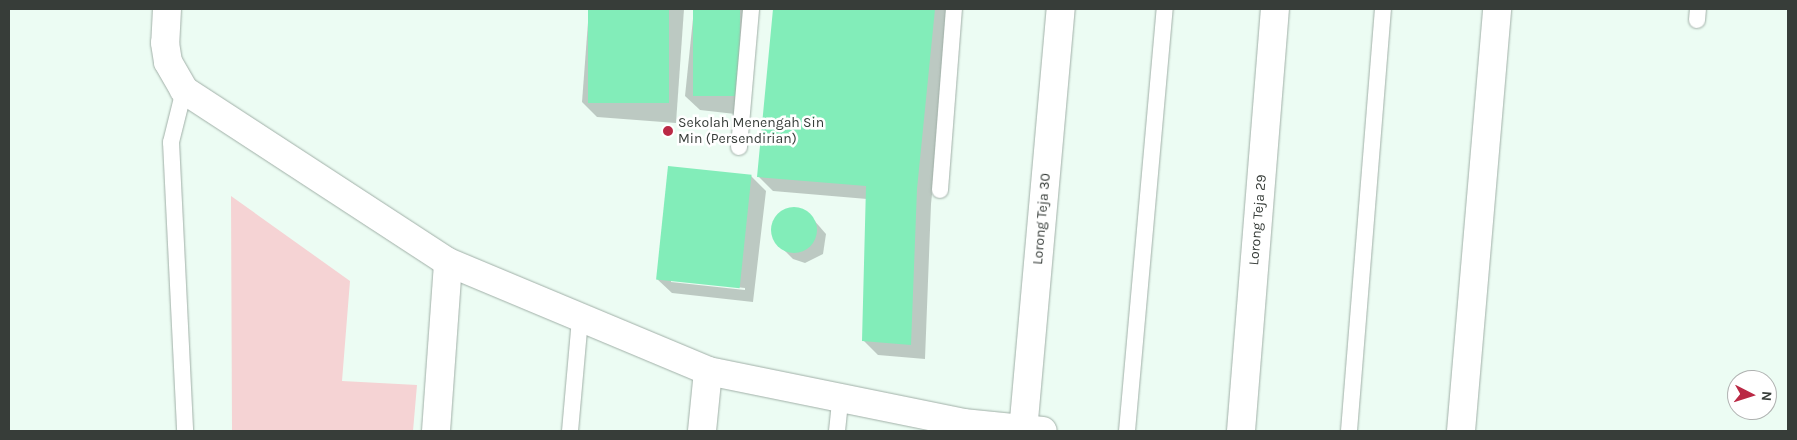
<!DOCTYPE html>
<style>
body{margin:0}
#map{position:relative;width:1797px;height:440px;overflow:hidden;background:#ecfcf3;font-family:Karla,sans-serif}
div>[style]{position:absolute}
.green>*{inset:0;background:#f5d3d4}
.shadow>*{inset:0;background:#0003}
.building>*{inset:0;background:#82edb9;transform-origin:0 0}
.round{border-radius:50%}
.roads{filter:drop-shadow(0 0 1px #a0afa7) drop-shadow(0 0 1px #a0afa7)}
.lane>*{height:16px;margin:-8px;padding:0 8px;transform-origin:8px;border-radius:8px;background:#fff}
.street>*{height:28px;margin:-14px;padding:0 14px;transform-origin:14px;border-radius:14px;background:#fff}
.dots>*{width:14px;height:14px;translate:-50% -50%;box-sizing:border-box;border:2px solid #fff;border-radius:50%}
span{translate:-50% -50%;white-space:nowrap;text-align:center;line-height:1.15;-webkit-text-stroke:5px #fff;paint-order:stroke}
.poi-label{font-size:14px;color:#373d39}
.left{translate:0 -50%;text-align:left}
.street-label{font-size:14px;color:#373d39}
.frame{position:absolute;inset:0;border:10px solid #373d39;pointer-events:none}
.north{position:absolute;left:1727px;top:370px;width:50px;height:50px;box-sizing:border-box;background:#fff;border:1px solid #afb1b0;border-radius:50%;rotate:95deg;font-size:14px;font-weight:700;line-height:20px;text-align:center;color:#373d39}
.north::after{content:'';display:block;margin:auto;width:18px;height:22px;background:#ba2945;clip-path:polygon(50% 0,100% 100%,50% 72%,0 100%)}
</style>
<div id="map">
<div class="green">
<i style="clip-path:polygon(231px 196px,350px 281px,342px 381px,417px 385px,413px 431px,232px 431px)"></i>
</div>
<div class="shadow">
<i style="clip-path:polygon(589px 9px,684px 9px,676px 123px,597px 117px,582px 102px)"></i>
<i style="clip-path:polygon(694px 9px,756px 9px,744px 115px,700px 110px,685px 96px)"></i>
<i style="clip-path:polygon(774px 9px,951px 9px,931px 204px,925px 359px,878px 355px,863px 340px,867px 199px,773px 191px,759px 177px)"></i>
<i style="clip-path:polygon(evenodd,751px 176px,766px 191px,753px 302px,672px 293px,657px 279px,751px 176px,671px 280px,745px 288px,745px 290px,671px 282px,671px 280px)"></i>
<i style="clip-path:polygon(791px 208px,806px 211px,826px 234px,823px 254px,805px 263px,793px 259px,782px 248px,772px 229px,778px 215px)"></i>
</div>
<div class="building">
<i style="left:588px;top:9px;width:81px;height:94px"></i>
<i style="left:693px;top:9px;width:47px;height:87px"></i>
<i style="clip-path:polygon(773px 9px,935px 9px,917px 189px,911px 345px,862px 341px,866px 186px,757px 177px)"></i>
<i style="left:668px;top:166px;width:84px;height:114px;rotate:6deg"></i>
<i class="round" style="left:771px;top:207px;width:46px;height:46px"></i>
</div>
<div class="roads">
<div class="lane">
<i style="left:1697px;top:20px;width:11px;rotate:-85deg"></i>
<i style="left:184px;top:90px;width:54px;rotate:104deg"></i>
<i style="left:171px;top:142px;width:289px;rotate:87.2deg"></i>
<i style="left:739px;top:147px;width:139px;rotate:-85deg"></i>
<i style="left:940px;top:190px;width:182px;rotate:-85.6deg"></i>
<i style="left:570px;top:431px;width:113px;rotate:-84.9deg"></i>
<i style="left:837px;top:431px;width:30px;rotate:-84deg"></i>
<i style="left:1127px;top:431px;width:424px;rotate:-84.9deg"></i>
<i style="left:1349px;top:431px;width:423px;rotate:-85.4deg"></i>
</div>
<div class="street">
<i style="left:167px;top:9px;width:34px;rotate:93deg"></i>
<i style="left:165px;top:43px;width:19px;rotate:81deg"></i>
<i style="left:168px;top:62px;width:32px;rotate:60deg"></i>
<i style="left:184px;top:90px;width:315px;rotate:33.1deg"></i>
<i style="left:448px;top:262px;width:282px;rotate:22.7deg"></i>
<i style="left:708px;top:371px;width:260px;rotate:11.5deg"></i>
<i style="left:963px;top:423px;width:80px;rotate:5.7deg"></i>
<i style="left:436px;top:431px;width:169px;rotate:-85.9deg"></i>
<i style="left:702px;top:431px;width:60px;rotate:-84.3deg"></i>
<i style="left:1023px;top:431px;width:424px;rotate:-84.9deg"></i>
<i style="left:1241px;top:431px;width:423px;rotate:-85.4deg"></i>
<i style="left:1461px;top:431px;width:424px;rotate:-85.1deg"></i>
</div>
</div>
<div class="dots">
<i style="left:668px;top:131px;background:#ba2945"></i>
</div>
<div class="poi-label">
<span class="left" style="left:678px;top:131px">Sekolah Menengah Sin<br>Min (Persendirian)</span>
</div>
<div class="street-label">
<span style="left:1042px;top:219px;rotate:-85deg">Lorong Teja 30</span>
<span style="left:1258px;top:220px;rotate:-85deg">Lorong Teja 29</span>
</div>
<div class="frame"></div>
<div class="north">N</div>
</div>
